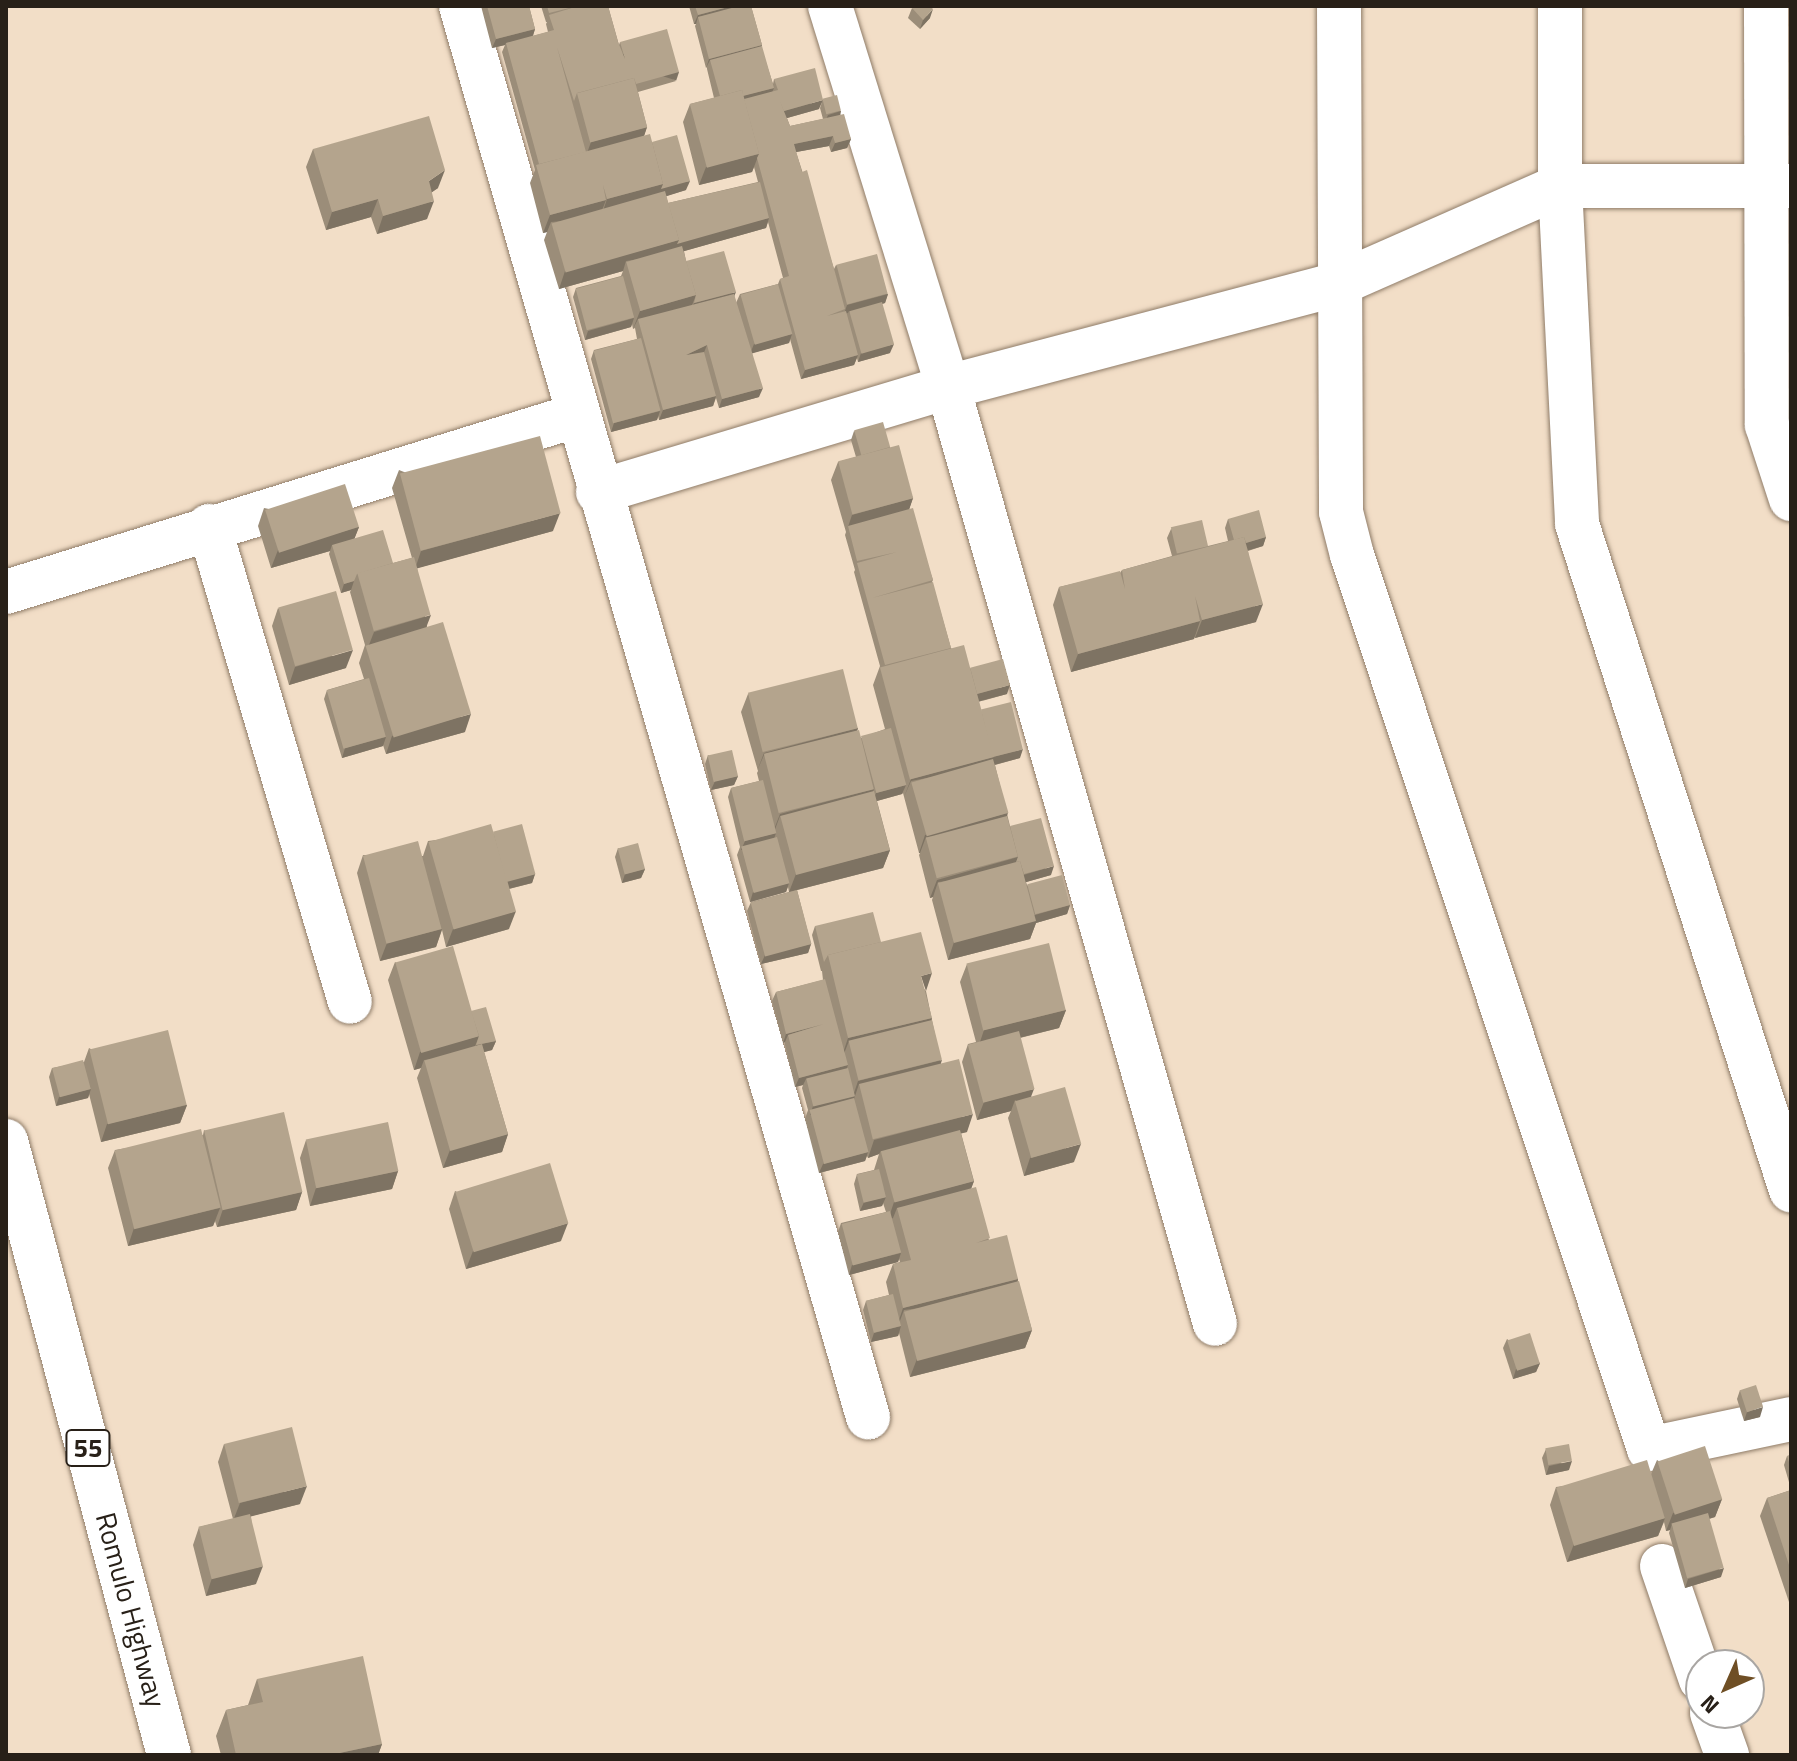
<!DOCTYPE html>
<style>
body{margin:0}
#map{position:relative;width:1797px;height:1761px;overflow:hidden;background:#f2dec7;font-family:"Titillium Web",sans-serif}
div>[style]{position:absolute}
.roads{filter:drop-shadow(0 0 2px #8f7c68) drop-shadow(0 0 2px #8f7c68)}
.minor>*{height:44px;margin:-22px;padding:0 22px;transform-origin:22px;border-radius:22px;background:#fff}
.highway>*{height:44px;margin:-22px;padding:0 22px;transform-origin:22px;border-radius:22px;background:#fff}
.wall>*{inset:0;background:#9b8d79}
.shaded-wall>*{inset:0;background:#7e7363;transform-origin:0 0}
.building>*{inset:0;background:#b4a48d;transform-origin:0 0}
span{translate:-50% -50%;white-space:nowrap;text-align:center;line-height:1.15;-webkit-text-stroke:8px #fff;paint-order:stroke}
.shield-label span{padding:2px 6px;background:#fff;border:2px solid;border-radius:6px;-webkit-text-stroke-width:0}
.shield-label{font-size:26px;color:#282018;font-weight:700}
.street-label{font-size:28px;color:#282018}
.frame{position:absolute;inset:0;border:8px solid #282018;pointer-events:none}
.north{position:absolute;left:1685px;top:1649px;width:80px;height:80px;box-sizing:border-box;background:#fff;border:2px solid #a9a6a3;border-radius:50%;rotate:225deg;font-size:22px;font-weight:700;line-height:32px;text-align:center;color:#282018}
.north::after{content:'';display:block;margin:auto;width:28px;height:36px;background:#6f4f25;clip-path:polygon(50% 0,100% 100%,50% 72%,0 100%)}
</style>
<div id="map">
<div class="roads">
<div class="minor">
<i style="left:461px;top:6px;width:1469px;rotate:73.91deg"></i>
<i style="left:830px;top:6px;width:399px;rotate:72.8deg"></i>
<i style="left:948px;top:387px;width:974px;rotate:74.09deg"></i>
<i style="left:1339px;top:6px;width:506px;rotate:89.77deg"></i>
<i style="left:1341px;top:512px;width:44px;rotate:75.7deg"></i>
<i style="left:1352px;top:555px;width:942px;rotate:71.62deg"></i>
<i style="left:1649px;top:1449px;width:145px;rotate:-11.9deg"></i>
<i style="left:1560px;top:6px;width:180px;rotate:90deg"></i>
<i style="left:1560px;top:186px;width:338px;rotate:87.1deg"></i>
<i style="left:1577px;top:524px;width:700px;rotate:72.19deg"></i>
<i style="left:1766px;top:6px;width:419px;rotate:89.9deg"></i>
<i style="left:1767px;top:425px;width:78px;rotate:72deg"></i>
<i style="left:598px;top:492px;width:365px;rotate:-16.7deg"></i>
<i style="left:948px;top:387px;width:403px;rotate:-14.8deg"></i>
<i style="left:1338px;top:284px;width:243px;rotate:-23.8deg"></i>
<i style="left:1560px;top:186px;width:231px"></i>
<i style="left:209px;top:526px;width:496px;rotate:73.5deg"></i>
<i style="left:6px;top:592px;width:599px;rotate:-17.19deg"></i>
<i style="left:1662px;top:1566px;width:120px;rotate:71.1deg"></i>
<i style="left:1712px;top:1713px;width:45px;rotate:70.3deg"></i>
</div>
<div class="highway">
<i style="left:6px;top:1141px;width:635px;rotate:75.13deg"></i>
</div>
</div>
<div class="wall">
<i style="clip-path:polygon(evenodd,481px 6px,529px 6px,535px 29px,533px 36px,548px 32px,546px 24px,547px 22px,546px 22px,541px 6px,608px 6px,619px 45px,620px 42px,676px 81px,638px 92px,647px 127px,644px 136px,652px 142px,686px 190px,666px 196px,668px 203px,758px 182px,754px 167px,752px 172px,699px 185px,683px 122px,690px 104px,714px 98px,707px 69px,707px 67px,706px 68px,695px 26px,696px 24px,694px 24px,689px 6px,751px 6px,762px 45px,761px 47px,773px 84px,774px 79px,819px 109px,787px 118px,790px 126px,823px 119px,820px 108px,823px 99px,841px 111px,840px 115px,851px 139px,847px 148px,831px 152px,829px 146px,796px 152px,834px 269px,836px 265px,888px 294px,885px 303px,882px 304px,890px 353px,858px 362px,857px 358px,854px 365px,801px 379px,790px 339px,789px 343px,752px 353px,759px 397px,719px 408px,716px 398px,713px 406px,659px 420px,658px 416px,657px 420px,611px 432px,591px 359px,594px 350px,637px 339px,635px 328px,633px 329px,632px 324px,631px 327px,585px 340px,573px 297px,576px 288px,621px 276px,623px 271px,559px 289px,544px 240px,547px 232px,543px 233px,530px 183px,535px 170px,502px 52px,505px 45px,492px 48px,481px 6px,768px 222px,783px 278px,780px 279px,778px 284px,740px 294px,736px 303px,734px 295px,686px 261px,684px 251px,766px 228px,768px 222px)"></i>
<i style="clip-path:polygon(912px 8px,930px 18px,920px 29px,908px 18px)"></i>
<i style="clip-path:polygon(313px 149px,438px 188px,432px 192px,427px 219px,377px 234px,371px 217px,326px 230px,306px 167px)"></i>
<i style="clip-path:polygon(854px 431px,890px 447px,913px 498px,909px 509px,933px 580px,932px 582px,951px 648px,970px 668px,1007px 694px,978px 702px,981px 711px,1020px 758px,995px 765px,1010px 826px,1051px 875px,1026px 882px,1027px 885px,1070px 905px,1067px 914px,1036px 923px,1030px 939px,948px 960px,932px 900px,933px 897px,930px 898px,919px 855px,920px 853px,919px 853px,903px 793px,902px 794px,877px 801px,890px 850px,883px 868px,797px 890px,811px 944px,808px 953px,761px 964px,747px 911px,751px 902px,789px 892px,788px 887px,786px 892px,750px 902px,737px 855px,740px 847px,728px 797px,731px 788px,759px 781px,757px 773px,758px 771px,741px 712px,748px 694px,858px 728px,857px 731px,861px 738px,885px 729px,873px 685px,880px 666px,854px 572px,855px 570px,845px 535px,846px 532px,831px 480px,838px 462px,856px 457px,851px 440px)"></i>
<i style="clip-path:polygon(399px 470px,553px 531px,417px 568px,427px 627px,465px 732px,386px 754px,383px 745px,383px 746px,342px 758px,324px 699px,327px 690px,364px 679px,359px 663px,365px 645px,350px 592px,351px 590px,341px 593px,329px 554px,330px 551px,271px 568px,258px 526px,264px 508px,359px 527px,354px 539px,393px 563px,412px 558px,392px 488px)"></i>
<i style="clip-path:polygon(1228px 519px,1266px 537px,1263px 546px,1248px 551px,1256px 622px,1195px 638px,1195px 636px,1194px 639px,1071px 672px,1053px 605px,1059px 587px,1120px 573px,1122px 570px,1172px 556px,1167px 538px,1171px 529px,1208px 546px,1228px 541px,1225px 528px)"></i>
<i style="clip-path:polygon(278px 608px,346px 668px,289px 685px,272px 626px)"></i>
<i style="clip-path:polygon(708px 755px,738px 776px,734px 785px,711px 790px,705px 764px)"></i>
<i style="clip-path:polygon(493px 833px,535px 874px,532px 883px,509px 889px,509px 929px,446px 947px,442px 930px,436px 947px,380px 961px,357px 873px,363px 855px,423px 856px,428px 841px)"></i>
<i style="clip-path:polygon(618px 848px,645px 869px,641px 878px,622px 883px,615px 857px)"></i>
<i style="clip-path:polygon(815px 926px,881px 942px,926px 991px,941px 1064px,967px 1132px,961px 1133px,974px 1181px,971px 1189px,989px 1240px,1018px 1279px,1018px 1281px,1032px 1330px,1025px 1348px,910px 1377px,899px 1333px,898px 1336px,871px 1342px,863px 1310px,866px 1301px,889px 1295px,886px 1282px,893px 1264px,900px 1262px,899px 1259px,898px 1262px,849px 1275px,838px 1232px,841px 1223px,886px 1212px,883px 1203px,882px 1206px,860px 1211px,854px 1184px,857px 1174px,874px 1170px,879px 1154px,868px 1158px,867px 1156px,865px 1161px,819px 1173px,805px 1119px,808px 1110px,802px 1088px,803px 1085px,795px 1087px,785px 1045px,785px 1042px,783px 1043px,772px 1001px,776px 992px,823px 980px,822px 971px,821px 971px,812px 935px)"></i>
<i style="clip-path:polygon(395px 962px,471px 1011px,496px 1041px,492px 1050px,484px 1052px,508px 1134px,502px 1152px,443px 1168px,417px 1078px,421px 1068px,414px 1070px,388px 980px)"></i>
<i style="clip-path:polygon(967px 964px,1066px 1010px,1059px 1028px,1020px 1038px,1031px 1096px,1074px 1162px,1024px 1176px,1008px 1118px,1011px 1111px,977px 1120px,962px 1062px,968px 1044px,976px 1042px,960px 982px)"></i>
<i style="clip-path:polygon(89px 1048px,187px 1105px,180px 1123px,101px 1142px,89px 1094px,88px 1098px,56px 1106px,49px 1077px,52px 1068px,84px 1062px)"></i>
<i style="clip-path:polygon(204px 1130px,302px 1192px,296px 1210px,217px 1227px,215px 1221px,213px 1226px,128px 1246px,108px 1168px,115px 1150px,203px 1135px)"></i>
<i style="clip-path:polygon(306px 1140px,398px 1171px,392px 1189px,310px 1206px,300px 1158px)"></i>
<i style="clip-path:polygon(455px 1191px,561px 1241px,466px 1269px,449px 1209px)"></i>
<i style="clip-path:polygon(1507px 1339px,1540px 1363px,1536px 1372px,1513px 1379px,1503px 1348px)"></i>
<i style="clip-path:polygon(1740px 1390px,1760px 1417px,1744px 1421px,1737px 1399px)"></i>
<i style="clip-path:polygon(224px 1444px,300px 1504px,251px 1516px,256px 1584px,206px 1596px,193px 1545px,199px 1527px,233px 1519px,218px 1462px)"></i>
<i style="clip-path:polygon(1546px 1449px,1569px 1470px,1546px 1475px,1542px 1458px)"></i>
<i style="clip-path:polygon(1791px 1455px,1791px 1489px,1784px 1465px,1787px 1456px)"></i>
<i style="clip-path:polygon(1657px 1460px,1722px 1499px,1715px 1517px,1709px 1519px,1721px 1577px,1685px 1588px,1669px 1533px,1670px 1530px,1666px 1531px,1664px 1522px,1658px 1536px,1567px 1562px,1550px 1505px,1556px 1487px,1651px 1474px)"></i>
<i style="clip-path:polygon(1791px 1490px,1791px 1608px,1760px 1516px,1767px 1498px)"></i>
<i style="clip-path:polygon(257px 1679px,382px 1744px,378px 1755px,221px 1755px,216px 1736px,226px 1710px,248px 1705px)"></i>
</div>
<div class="shaded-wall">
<i style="clip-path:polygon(732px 6px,748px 6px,698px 17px,696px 24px,694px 24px,698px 15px)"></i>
<i style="clip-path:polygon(933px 9px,930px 18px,920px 29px,923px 20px)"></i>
<i style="clip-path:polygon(535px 29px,532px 38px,506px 43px,505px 45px,492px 48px,496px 39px)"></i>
<i style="clip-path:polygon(762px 45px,758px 54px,710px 60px,706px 68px,709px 59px)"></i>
<i style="left:679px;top:72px;width:9px;height:104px;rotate:108deg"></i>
<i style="clip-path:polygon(774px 88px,770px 97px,721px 101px)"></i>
<i style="clip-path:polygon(823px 100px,819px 109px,780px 120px,784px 111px)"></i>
<i style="clip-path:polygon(841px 111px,838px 121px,824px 124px,828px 115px)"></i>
<i style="clip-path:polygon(647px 127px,641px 145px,586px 156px,591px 142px)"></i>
<i style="clip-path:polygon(833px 136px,829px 146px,791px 153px,794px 144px)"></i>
<i style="clip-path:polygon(851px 139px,847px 148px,831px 152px,835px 143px)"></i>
<i style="clip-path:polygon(759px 154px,752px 172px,699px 185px,706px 167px)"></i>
<i style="clip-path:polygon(445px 170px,438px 188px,422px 199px,429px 181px)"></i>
<i style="clip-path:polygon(690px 181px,686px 190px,601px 217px,607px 199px,663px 184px)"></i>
<i style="clip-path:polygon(378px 199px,371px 217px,326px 230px,332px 212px)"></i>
<i style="clip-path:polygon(606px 200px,599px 218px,551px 222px,547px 232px,543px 233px,550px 215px)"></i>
<i style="clip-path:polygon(434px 201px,427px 219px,377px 234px,383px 216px)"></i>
<i style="clip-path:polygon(769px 218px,766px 228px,674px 254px,626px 261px,623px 271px,559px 289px,565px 271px,679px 240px)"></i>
<i style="clip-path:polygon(736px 292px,732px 301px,690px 312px,694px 303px)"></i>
<i style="clip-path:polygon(888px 294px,885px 303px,850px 313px,849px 311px,848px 313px,844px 314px,847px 305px)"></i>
<i style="clip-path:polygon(696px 295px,689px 313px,638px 319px,633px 329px,640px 311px)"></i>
<i style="clip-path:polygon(634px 318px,631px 327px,585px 340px,588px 331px)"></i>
<i style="clip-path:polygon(792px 334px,789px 343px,750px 354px,754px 344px)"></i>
<i style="clip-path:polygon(894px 344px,890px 353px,858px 362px,861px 353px)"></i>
<i style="clip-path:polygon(707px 345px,703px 355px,686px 355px)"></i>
<i style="clip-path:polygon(858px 355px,854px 365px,801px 379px,805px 370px)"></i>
<i style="clip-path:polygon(763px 388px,759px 397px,719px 408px,722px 399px)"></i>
<i style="clip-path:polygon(716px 396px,713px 406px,659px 420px,663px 410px)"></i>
<i style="clip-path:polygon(660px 411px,657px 420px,611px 432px,614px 423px)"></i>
<i style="clip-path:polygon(913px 498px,907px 516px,848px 527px,852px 515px)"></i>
<i style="clip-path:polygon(560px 513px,553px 531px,415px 569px,421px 551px)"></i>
<i style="clip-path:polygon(359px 527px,352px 545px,332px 545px,330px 551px,271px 568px,278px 550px)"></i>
<i style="clip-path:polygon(1266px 537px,1263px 546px,1232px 555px,1235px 546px)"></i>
<i style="clip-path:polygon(354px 581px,351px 590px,341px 593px,344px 584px)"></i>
<i style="clip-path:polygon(1263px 604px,1256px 622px,1195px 638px,1202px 620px)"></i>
<i style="clip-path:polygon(431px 615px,424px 633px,367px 650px,374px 632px)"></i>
<i style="clip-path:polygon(1200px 621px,1194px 639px,1071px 672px,1078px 654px)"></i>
<i style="clip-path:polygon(353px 650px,346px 668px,289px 685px,295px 667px)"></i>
<i style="clip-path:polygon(1010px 685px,1007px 694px,973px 703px,976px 694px)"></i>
<i style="clip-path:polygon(471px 714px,465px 732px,386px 754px,392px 736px)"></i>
<i style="clip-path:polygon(858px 728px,852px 746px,764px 755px,757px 771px,764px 753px)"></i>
<i style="clip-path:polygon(386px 737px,383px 746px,342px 758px,345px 748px)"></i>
<i style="clip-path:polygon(1023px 749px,1020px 758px,990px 766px,911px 781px,904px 797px,911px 779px)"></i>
<i style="clip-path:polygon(738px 776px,734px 785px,711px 790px,715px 781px)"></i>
<i style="clip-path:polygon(906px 785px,902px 794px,873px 802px,876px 793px)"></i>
<i style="clip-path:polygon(874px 789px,868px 807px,780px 816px,774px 832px,773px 832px,780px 814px)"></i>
<i style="clip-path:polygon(1008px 813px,1001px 831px,926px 837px,920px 853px,919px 853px,925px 835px)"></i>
<i style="clip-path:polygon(776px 833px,773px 842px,741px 850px,745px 841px)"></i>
<i style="clip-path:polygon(890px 850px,883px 868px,789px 892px,796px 874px)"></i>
<i style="clip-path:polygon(1018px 857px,1012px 875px,938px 882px,933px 897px,930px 898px,937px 880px)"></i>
<i style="clip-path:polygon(1054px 866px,1051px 875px,1016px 885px,1020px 876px)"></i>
<i style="clip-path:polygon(645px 869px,641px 878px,622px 883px,625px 874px)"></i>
<i style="clip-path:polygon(535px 874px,532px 883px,500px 891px,503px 882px)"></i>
<i style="clip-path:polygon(789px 883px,786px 892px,750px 902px,753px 892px)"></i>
<i style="clip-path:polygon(1070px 905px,1067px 914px,1036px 923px,1030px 939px,948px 960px,954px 942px,1035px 915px)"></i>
<i style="clip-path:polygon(516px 911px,509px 929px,446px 947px,453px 929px)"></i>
<i style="clip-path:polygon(442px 929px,436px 947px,380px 961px,387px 943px)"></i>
<i style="clip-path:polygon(811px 944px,808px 953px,761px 964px,765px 955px)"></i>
<i style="clip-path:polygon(932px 973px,926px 991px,921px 976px)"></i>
<i style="clip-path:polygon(1066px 1010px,1059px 1028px,978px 1048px,984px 1030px)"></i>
<i style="clip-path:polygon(932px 1018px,925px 1036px,849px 1041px,843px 1056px,842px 1056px,848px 1038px)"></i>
<i style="clip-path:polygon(824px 1024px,788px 1035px,785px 1042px,783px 1043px,786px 1034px)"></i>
<i style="clip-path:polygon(479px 1036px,472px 1054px,424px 1060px,421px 1068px,414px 1070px,420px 1052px)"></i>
<i style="clip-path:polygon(496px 1041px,492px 1050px,473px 1055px,476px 1045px)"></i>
<i style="clip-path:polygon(942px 1060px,936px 1078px,859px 1084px,852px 1105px,810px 1115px,813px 1106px,853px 1096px,858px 1081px)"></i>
<i style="clip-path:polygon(848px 1065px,845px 1074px,806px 1079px,803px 1085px,795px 1087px,799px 1078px)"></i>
<i style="clip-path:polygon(91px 1089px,88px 1098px,56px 1106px,59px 1097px)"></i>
<i style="clip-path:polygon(1034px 1089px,1027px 1107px,1015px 1100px,1011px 1111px,977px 1120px,984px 1102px)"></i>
<i style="clip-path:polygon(187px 1105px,180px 1123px,101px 1142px,107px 1124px)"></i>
<i style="clip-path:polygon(973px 1114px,967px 1132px,882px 1154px,881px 1151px,879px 1154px,868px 1158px,874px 1140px)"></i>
<i style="clip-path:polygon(508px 1134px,502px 1152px,443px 1168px,450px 1150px)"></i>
<i style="clip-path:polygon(1081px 1144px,1074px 1162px,1024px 1176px,1030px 1158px)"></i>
<i style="clip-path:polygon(868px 1152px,865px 1161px,819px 1173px,823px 1164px)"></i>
<i style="clip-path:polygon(398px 1171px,392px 1189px,310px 1206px,316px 1188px)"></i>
<i style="clip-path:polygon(974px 1181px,967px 1199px,897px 1208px,893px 1218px,888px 1220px,894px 1202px)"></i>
<i style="clip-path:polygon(302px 1192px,296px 1210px,217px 1227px,223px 1209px)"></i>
<i style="clip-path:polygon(886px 1197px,882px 1206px,860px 1211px,864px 1202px)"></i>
<i style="clip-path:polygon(220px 1208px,213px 1226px,128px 1246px,134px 1228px)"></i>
<i style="clip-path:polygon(568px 1223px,561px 1241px,466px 1269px,473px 1251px)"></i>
<i style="clip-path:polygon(901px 1253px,898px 1262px,849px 1275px,852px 1265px)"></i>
<i style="clip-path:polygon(1018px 1279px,1012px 1297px,904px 1310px,898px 1326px,897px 1326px,903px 1308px)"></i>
<i style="clip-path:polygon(901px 1326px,898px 1336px,871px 1342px,874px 1333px)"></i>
<i style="clip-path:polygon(1032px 1330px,1025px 1348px,910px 1377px,917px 1359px)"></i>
<i style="clip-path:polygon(1540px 1363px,1536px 1372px,1513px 1379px,1516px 1369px)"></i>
<i style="clip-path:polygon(1763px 1407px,1760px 1417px,1744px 1421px,1747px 1412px)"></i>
<i style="clip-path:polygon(1572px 1461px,1569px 1470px,1546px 1475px,1549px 1466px)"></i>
<i style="clip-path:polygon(307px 1486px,300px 1504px,233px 1521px,240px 1503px)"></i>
<i style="clip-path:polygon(1722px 1499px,1715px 1517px,1673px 1529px,1672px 1524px,1670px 1530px,1666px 1531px,1673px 1513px)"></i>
<i style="clip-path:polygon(1665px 1518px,1658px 1536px,1567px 1562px,1574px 1544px)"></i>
<i style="clip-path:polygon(263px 1566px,256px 1584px,206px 1596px,212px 1578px)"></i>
<i style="clip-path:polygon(1724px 1568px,1721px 1577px,1685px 1588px,1688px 1579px)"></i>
<i style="clip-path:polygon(382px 1744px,378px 1755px,330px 1755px)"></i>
</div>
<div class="building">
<i style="clip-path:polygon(487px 6px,529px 6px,535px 29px,496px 39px)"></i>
<i style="clip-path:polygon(547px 6px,608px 6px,618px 42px,625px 59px,620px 42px,667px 29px,679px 72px,636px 84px,634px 78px,577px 93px,574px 101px,557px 47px,586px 152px,539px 164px,506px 43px,554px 30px,549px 15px,578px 6px,549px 13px)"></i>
<i style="clip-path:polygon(695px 6px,732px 6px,698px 15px)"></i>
<i style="clip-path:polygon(739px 6px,751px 6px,762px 45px,709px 59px,698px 17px)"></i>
<i style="clip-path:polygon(914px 6px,930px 6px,933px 9px,923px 20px,912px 8px)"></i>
<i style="clip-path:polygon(762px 46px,774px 88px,743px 96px,742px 90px,720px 96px,710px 60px)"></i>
<i style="clip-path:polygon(815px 68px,823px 100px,784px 111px,779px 99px,790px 126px,844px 114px,851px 139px,835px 143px,833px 136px,794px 144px,802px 172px,807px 170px,845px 309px,827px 316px,846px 311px,858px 355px,805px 370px,780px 279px,789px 276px,757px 158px,759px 154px,744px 99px,778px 90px,774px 79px)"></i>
<i style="left:634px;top:78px;width:51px;height:59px;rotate:75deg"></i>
<i style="left:742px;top:90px;width:66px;height:54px;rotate:75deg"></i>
<i style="left:837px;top:95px;width:16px;height:15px;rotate:76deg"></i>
<i style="clip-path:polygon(429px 116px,445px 170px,429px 181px,434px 201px,383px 216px,378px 199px,332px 212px,313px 149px)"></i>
<i style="clip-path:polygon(650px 134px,663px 184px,607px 199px,603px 185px,606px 200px,550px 215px,536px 165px)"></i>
<i style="clip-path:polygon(677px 135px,690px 181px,661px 189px,663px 184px,652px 142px)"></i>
<i style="clip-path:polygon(760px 182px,769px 218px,677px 244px,679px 240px,668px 203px)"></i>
<i style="left:665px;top:191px;width:51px;height:118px;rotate:74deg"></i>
<i style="left:682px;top:246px;width:51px;height:58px;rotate:74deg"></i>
<i style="clip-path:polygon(724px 251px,736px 292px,694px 303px,696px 295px,686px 261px)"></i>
<i style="left:877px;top:254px;width:41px;height:42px;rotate:75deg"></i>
<i style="left:623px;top:276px;width:43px;height:49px;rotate:75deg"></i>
<i style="left:778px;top:284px;width:52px;height:39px;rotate:74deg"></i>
<i style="clip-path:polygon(734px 294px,763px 388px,722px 399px,707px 345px,686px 355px,704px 352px,716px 396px,663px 410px,638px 319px)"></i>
<i style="left:882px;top:302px;width:44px;height:34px;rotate:74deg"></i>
<i style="left:641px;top:338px;width:75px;height:49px;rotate:75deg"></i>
<i style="left:883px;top:422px;width:26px;height:30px;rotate:74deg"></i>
<i style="left:540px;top:436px;width:80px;height:145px;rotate:75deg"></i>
<i style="left:899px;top:445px;width:55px;height:63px;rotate:75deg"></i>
<i style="left:345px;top:484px;width:45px;height:84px;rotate:72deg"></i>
<i style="clip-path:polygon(913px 508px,933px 580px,872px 598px,933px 582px,951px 648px,885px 665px,857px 563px,897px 552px,857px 561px,848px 526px)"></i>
<i style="clip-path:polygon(1259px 510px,1266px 537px,1246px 543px,1244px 537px,1234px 540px,1228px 519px)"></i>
<i style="left:1202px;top:520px;width:27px;height:32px;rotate:77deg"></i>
<i style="clip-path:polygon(383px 530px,393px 563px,357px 574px,354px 581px,344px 584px,332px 545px)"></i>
<i style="clip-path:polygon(1244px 537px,1263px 604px,1202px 620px,1195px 596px,1200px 621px,1078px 654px,1059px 587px,1120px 571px,1125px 589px,1122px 570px)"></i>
<i style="left:414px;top:557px;width:60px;height:59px;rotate:74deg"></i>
<i style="left:336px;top:591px;width:61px;height:60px;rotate:74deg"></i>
<i style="left:443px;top:622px;width:96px;height:81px;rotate:73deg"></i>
<i style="left:964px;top:645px;width:116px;height:87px;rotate:75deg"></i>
<i style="left:1003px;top:659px;width:27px;height:34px;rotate:75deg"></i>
<i style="left:843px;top:669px;width:61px;height:98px;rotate:76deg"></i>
<i style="left:369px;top:678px;width:61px;height:44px;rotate:74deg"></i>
<i style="left:1011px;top:702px;width:49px;height:31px;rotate:76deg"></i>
<i style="left:891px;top:728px;width:59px;height:31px;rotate:75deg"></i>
<i style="left:859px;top:730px;width:61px;height:98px;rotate:76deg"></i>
<i style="left:732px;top:750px;width:27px;height:25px;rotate:77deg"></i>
<i style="left:993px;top:759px;width:56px;height:85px;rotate:74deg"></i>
<i style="left:763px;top:780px;width:55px;height:33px;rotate:76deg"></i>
<i style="left:874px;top:791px;width:61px;height:97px;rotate:75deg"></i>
<i style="left:1007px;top:816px;width:42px;height:84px;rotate:75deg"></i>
<i style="clip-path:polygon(1041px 818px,1054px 866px,1024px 874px,1020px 861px,1016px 862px,1018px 857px,1010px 826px)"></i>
<i style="left:491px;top:824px;width:91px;height:65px;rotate:74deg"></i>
<i style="left:522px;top:824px;width:52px;height:30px;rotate:75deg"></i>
<i style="left:777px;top:837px;width:48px;height:37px;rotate:75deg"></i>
<i style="left:418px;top:841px;width:91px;height:57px;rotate:75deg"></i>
<i style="left:638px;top:843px;width:27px;height:21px;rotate:75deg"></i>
<i style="left:1020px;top:861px;width:62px;height:85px;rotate:75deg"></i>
<i style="left:1062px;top:875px;width:31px;height:36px;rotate:75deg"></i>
<i style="left:797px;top:890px;width:56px;height:48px;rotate:75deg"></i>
<i style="clip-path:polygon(873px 912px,881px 942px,828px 955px,824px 962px,815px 926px)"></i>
<i style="clip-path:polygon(921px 932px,932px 973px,921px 976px,932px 1018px,848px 1038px,828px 955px)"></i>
<i style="left:1049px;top:943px;width:69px;height:85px;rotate:76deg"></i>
<i style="left:453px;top:946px;width:94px;height:60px;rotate:74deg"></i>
<i style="clip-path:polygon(825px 979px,848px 1065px,799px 1078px,788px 1035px,824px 1024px,786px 1034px,776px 992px)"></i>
<i style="clip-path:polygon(486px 1007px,496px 1041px,476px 1045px,479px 1036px,471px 1011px)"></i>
<i style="left:932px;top:1020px;width:41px;height:86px;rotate:76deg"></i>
<i style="left:168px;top:1030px;width:77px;height:81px;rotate:76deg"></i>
<i style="left:1019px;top:1031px;width:60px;height:53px;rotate:75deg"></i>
<i style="left:482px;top:1044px;width:94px;height:60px;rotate:74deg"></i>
<i style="left:959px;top:1059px;width:57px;height:103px;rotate:76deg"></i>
<i style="left:83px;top:1060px;width:30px;height:32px;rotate:75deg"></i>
<i style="left:848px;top:1068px;width:29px;height:43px;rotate:76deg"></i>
<i style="left:1065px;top:1087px;width:59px;height:52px;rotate:74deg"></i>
<i style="left:854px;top:1098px;width:56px;height:46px;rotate:75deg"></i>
<i style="left:284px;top:1112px;width:82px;height:82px;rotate:77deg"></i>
<i style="left:388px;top:1122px;width:50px;height:84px;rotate:78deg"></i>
<i style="left:201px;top:1129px;width:81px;height:89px;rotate:76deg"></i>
<i style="left:960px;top:1130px;width:53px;height:82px;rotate:75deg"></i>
<i style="left:550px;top:1163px;width:63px;height:99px;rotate:73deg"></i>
<i style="left:879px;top:1169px;width:29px;height:23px;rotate:76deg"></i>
<i style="clip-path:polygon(976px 1187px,990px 1238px,976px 1243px,1007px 1235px,1018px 1279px,903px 1308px,893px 1264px,911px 1260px,897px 1208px)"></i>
<i style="left:890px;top:1211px;width:43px;height:50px;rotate:75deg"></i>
<i style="left:1019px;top:1281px;width:51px;height:119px;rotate:75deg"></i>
<i style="left:893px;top:1294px;width:33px;height:28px;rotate:76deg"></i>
<i style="left:1530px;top:1333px;width:32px;height:24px;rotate:72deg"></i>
<i style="left:1756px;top:1385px;width:23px;height:17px;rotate:72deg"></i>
<i style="left:292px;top:1427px;width:61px;height:70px;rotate:76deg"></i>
<i style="left:1569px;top:1444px;width:17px;height:24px;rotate:80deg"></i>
<i style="left:1705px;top:1446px;width:56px;height:50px;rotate:72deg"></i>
<i style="clip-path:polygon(1791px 1455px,1791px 1468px,1787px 1456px)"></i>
<i style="left:1647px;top:1460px;width:61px;height:95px;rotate:73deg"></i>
<i style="clip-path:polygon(1791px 1490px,1791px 1571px,1767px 1498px)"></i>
<i style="left:1708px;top:1513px;width:57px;height:38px;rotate:74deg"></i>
<i style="left:250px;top:1514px;width:54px;height:53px;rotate:76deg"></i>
<i style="clip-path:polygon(363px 1656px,382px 1744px,330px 1755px,236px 1755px,226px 1710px,263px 1702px,257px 1679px)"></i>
</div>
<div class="shield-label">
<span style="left:88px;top:1448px">55</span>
</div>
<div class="street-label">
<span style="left:131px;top:1610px;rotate:75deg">Romulo Highway</span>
</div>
<div class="frame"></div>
<div class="north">N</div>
</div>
